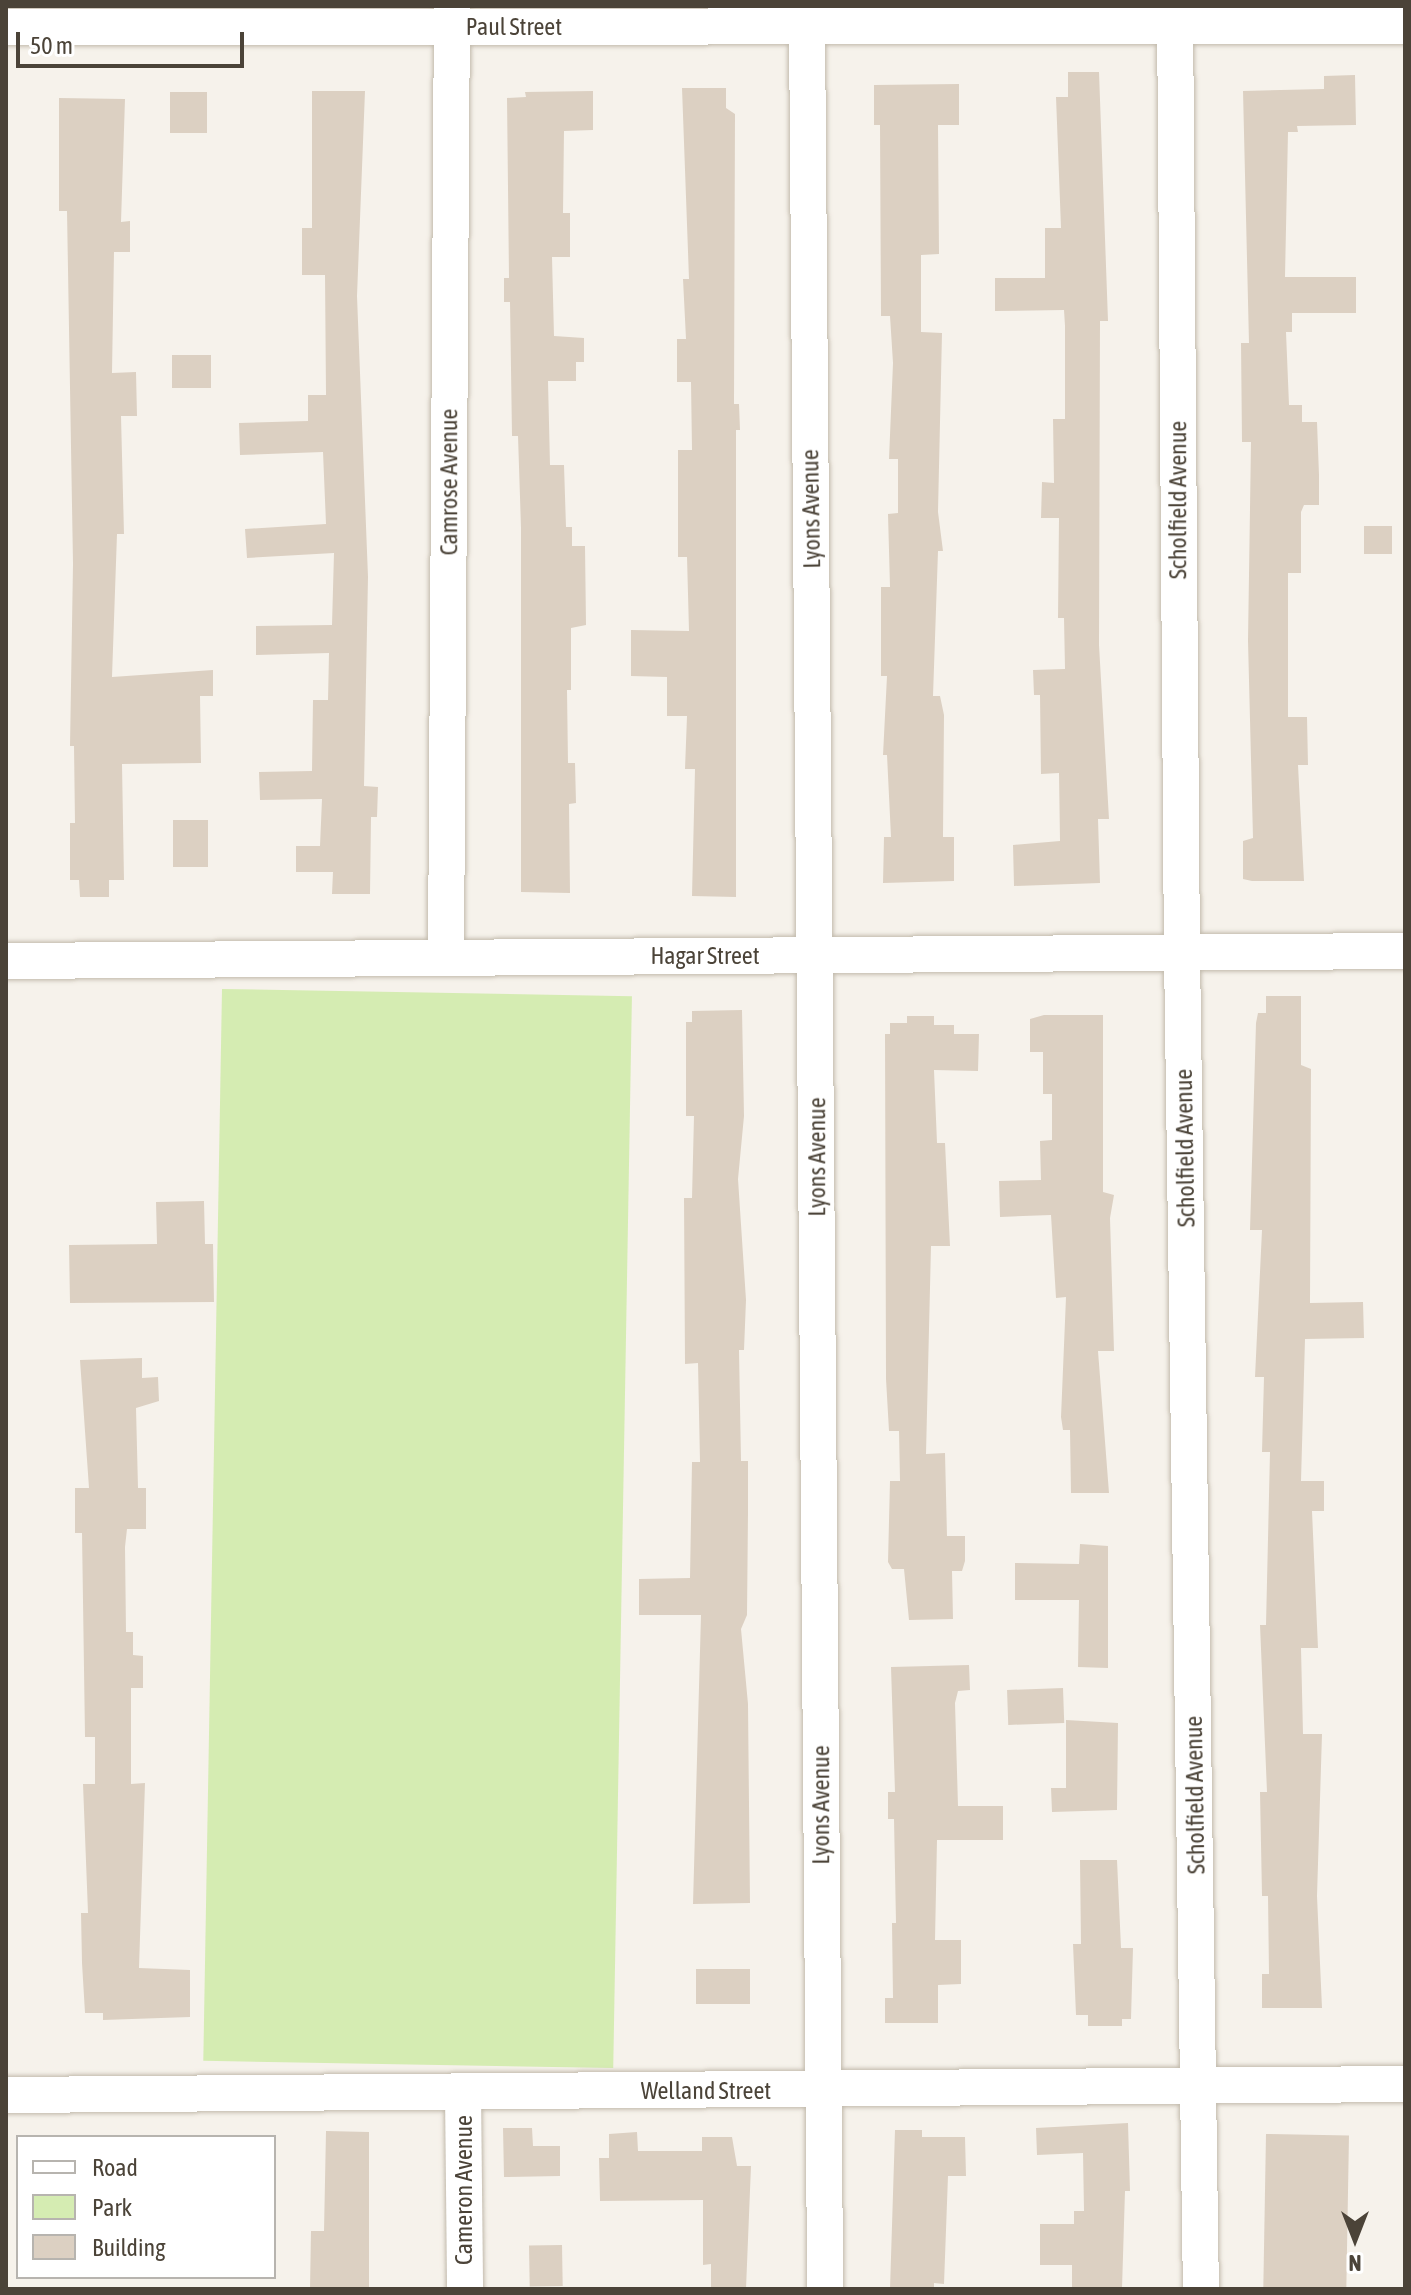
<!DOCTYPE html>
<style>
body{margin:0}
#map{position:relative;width:1411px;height:2295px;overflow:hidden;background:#f6f2eb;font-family:"Asap Condensed",sans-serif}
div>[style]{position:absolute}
.green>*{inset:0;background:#d5ecb2;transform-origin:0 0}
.building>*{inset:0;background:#dcd0c2;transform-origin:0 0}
.roads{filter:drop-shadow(0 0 2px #c2baac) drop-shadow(0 0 2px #c2baac)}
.minor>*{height:36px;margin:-18px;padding:0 18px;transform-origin:18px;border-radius:18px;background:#fff}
span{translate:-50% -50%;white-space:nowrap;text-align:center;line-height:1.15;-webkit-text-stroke:7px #fff;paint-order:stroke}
.street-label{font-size:24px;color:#4b4338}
.frame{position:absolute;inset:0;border:8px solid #4b4338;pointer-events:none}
.legend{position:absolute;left:16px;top:2135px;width:260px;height:144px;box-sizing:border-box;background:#fff;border:2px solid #b7b4af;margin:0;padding:10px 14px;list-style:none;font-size:24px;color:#4b4338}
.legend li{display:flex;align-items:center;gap:16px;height:40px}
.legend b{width:40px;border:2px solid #b7b4af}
.north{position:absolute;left:1315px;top:2199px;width:80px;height:80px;-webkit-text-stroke:6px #fff;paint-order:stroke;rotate:180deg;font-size:22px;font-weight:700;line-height:32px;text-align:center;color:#4b4338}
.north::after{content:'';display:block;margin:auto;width:28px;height:36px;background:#4b4338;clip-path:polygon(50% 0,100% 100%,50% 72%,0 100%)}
.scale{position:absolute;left:16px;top:32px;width:228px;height:36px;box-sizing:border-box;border:4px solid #4b4338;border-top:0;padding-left:10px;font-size:24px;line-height:28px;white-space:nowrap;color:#4b4338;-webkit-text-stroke:6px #fff;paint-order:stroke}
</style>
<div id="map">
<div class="green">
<i style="left:222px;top:989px;width:410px;height:1072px;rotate:1deg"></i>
</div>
<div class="building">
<i style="clip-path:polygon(1068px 72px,1099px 72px,1108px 321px,1100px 321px,1099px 645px,1109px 819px,1098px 819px,1100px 883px,1014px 886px,1013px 845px,1060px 841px,1059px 773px,1041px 774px,1040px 695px,1034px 695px,1033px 670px,1065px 669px,1064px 618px,1058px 618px,1059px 518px,1041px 518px,1042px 482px,1054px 483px,1053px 419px,1065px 419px,1065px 326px,1064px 310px,995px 311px,995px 278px,1045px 278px,1045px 228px,1061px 228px,1056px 97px,1068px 97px)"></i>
<i style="clip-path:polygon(1355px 75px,1356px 125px,1297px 126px,1298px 132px,1288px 132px,1285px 277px,1356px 277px,1356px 313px,1292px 313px,1292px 332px,1286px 332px,1289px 405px,1302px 405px,1302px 422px,1317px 422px,1319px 475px,1319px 505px,1304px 505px,1301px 512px,1301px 573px,1288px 573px,1288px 717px,1307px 717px,1308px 765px,1298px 765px,1304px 881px,1252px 881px,1243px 879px,1243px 841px,1253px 838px,1248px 641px,1251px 442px,1242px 442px,1241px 343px,1249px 343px,1243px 91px,1324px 89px,1324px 76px)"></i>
<i style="clip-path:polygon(959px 84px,959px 125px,938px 125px,939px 254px,921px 255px,921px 332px,942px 333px,938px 512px,943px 551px,938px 551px,933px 696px,940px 696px,944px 715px,943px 837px,954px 837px,954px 881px,883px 883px,884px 837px,891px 837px,887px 755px,883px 755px,887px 676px,881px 676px,881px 587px,890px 587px,888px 514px,898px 513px,898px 459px,889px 459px,893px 363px,890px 316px,881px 316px,880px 125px,874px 125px,874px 85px)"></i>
<i style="clip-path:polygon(682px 88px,726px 88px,726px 108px,735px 114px,734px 404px,739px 404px,740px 430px,736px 430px,736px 897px,692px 896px,695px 769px,685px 769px,687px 716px,667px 716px,667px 677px,631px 676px,631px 630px,689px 631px,687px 557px,678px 557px,678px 450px,692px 450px,691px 382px,677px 382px,677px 339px,686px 339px,683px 279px,689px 279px)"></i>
<i style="clip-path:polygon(312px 91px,365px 91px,357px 296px,368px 577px,364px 786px,378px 787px,377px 817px,371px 817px,370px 894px,332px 894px,333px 872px,296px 872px,296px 846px,320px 846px,322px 799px,260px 800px,259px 772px,312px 771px,313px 700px,328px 700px,329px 653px,256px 655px,256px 626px,332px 625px,334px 553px,247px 558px,245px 529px,326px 524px,323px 452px,240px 455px,239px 423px,308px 421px,308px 395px,326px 395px,325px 275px,302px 275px,302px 228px,312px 228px)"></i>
<i style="clip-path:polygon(593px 91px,593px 130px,564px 131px,563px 213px,570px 213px,570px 257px,552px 257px,554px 336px,584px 338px,584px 362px,576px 362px,576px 381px,548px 381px,550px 465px,564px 465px,566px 527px,572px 527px,572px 546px,585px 546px,586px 625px,571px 628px,571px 690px,567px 690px,568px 763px,575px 763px,576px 803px,569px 804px,570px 893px,521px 892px,521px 528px,518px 436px,512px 436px,510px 302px,504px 302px,504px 278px,509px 278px,507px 98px,526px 97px,525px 92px)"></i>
<i style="left:170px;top:92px;width:37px;height:41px"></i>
<i style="clip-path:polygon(59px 98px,125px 99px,121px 222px,130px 221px,130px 252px,114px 252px,112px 373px,136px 372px,137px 416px,121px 416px,124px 534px,117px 534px,112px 677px,213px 670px,213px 696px,200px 696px,201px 763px,122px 764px,124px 880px,109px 880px,109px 897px,80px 897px,79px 880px,70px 880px,70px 823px,75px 823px,74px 746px,70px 746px,73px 564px,67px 211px,59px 211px)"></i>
<i style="left:172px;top:355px;width:39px;height:33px"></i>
<i style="left:1392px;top:526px;width:28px;height:28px;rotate:90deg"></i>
<i style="left:173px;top:820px;width:35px;height:47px"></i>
<i style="clip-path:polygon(1266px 996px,1301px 996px,1301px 1065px,1311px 1069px,1310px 1303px,1363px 1302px,1364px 1338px,1305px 1339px,1301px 1481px,1324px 1481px,1324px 1511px,1312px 1511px,1318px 1648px,1301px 1648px,1303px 1734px,1322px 1734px,1317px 1896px,1322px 2008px,1262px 2008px,1262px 1974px,1269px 1974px,1268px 1896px,1262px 1896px,1260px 1792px,1267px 1792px,1260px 1625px,1266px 1625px,1270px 1452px,1262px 1452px,1264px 1377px,1255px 1377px,1262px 1230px,1250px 1230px,1256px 1023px,1258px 1013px,1266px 1013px)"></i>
<i style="clip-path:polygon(742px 1010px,744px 1116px,738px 1179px,746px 1300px,744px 1350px,739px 1350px,741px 1461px,748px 1461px,748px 1513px,747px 1615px,741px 1629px,748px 1704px,750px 1903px,693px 1904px,701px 1615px,639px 1615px,639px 1579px,690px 1578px,692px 1462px,700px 1462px,698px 1363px,685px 1364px,684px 1198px,692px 1198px,694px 1116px,686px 1116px,686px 1022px,692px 1022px,692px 1011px)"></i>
<i style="clip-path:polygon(1044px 1015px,1103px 1015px,1103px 1192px,1114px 1195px,1110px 1218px,1114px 1351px,1098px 1351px,1109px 1493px,1071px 1493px,1070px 1430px,1063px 1430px,1061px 1417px,1066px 1297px,1056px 1298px,1051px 1215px,1000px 1217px,999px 1181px,1041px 1180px,1040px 1141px,1052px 1140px,1052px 1094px,1043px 1094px,1043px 1052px,1030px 1052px,1030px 1019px)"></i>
<i style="clip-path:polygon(907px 1016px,934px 1016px,934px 1025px,954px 1025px,954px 1034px,979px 1034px,978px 1071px,934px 1070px,937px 1143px,945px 1143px,950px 1246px,931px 1246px,926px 1454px,945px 1453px,947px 1536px,965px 1536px,965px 1561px,962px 1571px,952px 1571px,953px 1619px,909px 1620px,904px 1569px,892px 1569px,888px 1562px,890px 1481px,900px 1481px,899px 1431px,889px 1431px,886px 1379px,885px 1034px,890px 1034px,890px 1023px,907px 1023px)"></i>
<i style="clip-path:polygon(204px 1201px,205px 1244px,213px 1244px,214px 1302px,70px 1303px,69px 1245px,157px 1244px,156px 1202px)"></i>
<i style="clip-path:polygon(142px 1358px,142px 1378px,158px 1377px,159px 1401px,136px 1408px,138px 1488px,146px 1488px,146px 1529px,127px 1529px,125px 1547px,126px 1632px,133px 1632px,133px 1655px,143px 1656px,143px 1688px,131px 1688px,131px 1784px,145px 1783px,139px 1968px,190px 1970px,190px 2017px,103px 2020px,103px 2013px,85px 2013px,82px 1963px,81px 1913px,88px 1913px,83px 1784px,95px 1784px,95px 1737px,85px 1737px,82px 1533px,75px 1533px,75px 1488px,89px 1488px,80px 1360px)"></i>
<i style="clip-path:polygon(1080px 1544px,1108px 1546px,1108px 1668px,1078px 1667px,1079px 1600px,1015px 1600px,1015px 1563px,1079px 1564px)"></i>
<i style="clip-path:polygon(969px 1665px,970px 1690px,958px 1691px,955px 1703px,958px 1806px,1003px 1806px,1003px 1840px,937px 1840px,935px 1940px,961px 1940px,961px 1984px,938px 1985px,938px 2023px,885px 2023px,885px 1998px,893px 1998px,892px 1923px,896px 1923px,894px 1819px,888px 1819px,888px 1792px,895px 1792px,891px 1667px)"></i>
<i style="left:1063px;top:1688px;width:35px;height:56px;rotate:88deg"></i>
<i style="clip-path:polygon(1066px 1720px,1118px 1723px,1117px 1810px,1052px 1812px,1051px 1788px,1066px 1788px)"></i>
<i style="clip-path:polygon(1080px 1860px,1117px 1860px,1121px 1948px,1133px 1948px,1131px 2019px,1122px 2019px,1122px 2026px,1088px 2026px,1088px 2015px,1076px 2015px,1073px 1944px,1081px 1944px)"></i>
<i style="left:696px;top:1969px;width:54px;height:35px"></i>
<i style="clip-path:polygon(1128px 2123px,1130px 2191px,1125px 2191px,1122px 2289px,1072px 2289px,1072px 2265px,1040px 2265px,1040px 2224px,1074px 2224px,1074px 2211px,1084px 2211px,1083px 2153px,1037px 2155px,1036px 2128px)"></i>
<i style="clip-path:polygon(503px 2128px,532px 2128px,533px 2146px,560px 2146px,560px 2176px,504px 2177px)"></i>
<i style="clip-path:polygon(895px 2130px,922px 2130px,922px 2137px,965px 2137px,966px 2176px,948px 2176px,944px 2284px,934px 2283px,934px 2289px,890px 2289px)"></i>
<i style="clip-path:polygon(326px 2131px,369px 2132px,369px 2289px,310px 2289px,311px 2231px,324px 2231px)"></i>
<i style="clip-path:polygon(637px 2132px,638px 2151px,702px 2151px,702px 2137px,732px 2137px,737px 2166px,751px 2166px,746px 2289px,711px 2289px,711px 2264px,703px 2265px,703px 2200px,600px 2201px,599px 2158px,609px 2158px,609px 2134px)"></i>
<i style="left:1266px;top:2134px;width:83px;height:155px;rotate:1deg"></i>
<i style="left:562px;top:2245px;width:41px;height:33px;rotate:89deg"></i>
</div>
<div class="roads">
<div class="minor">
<i style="left:1175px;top:6px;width:946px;rotate:89.58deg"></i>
<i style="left:1182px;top:952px;width:1337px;rotate:89.19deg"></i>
<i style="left:807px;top:26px;width:2263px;rotate:89.54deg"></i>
<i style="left:6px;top:27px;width:1399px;rotate:-0.04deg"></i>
<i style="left:446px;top:957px;width:951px;rotate:-89.64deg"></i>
<i style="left:6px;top:961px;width:1399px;rotate:-0.41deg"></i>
<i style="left:463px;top:2092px;width:197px;rotate:89.4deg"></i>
<i style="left:6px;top:2095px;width:1399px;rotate:-0.45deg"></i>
</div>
</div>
<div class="street-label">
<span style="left:514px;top:27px">Paul Street</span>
<span style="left:449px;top:482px;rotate:-90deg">Camrose Avenue</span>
<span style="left:1178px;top:500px;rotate:-90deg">Scholfield Avenue</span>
<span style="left:811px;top:509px;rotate:-91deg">Lyons Avenue</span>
<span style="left:705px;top:956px">Hagar Street</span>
<span style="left:1185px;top:1148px;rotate:-91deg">Scholfield Avenue</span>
<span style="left:817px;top:1157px;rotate:-90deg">Lyons Avenue</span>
<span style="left:1195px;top:1795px;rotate:-91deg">Scholfield Avenue</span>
<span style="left:821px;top:1805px;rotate:-90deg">Lyons Avenue</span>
<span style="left:706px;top:2091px">Welland Street</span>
<span style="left:464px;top:2190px;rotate:-90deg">Cameron Avenue</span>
</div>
<div class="frame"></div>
<ul class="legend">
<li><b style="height:10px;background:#fff"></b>Road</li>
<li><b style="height:22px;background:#d5ecb2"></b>Park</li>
<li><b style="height:22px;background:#dcd0c2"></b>Building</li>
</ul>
<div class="north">N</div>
<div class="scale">50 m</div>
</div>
